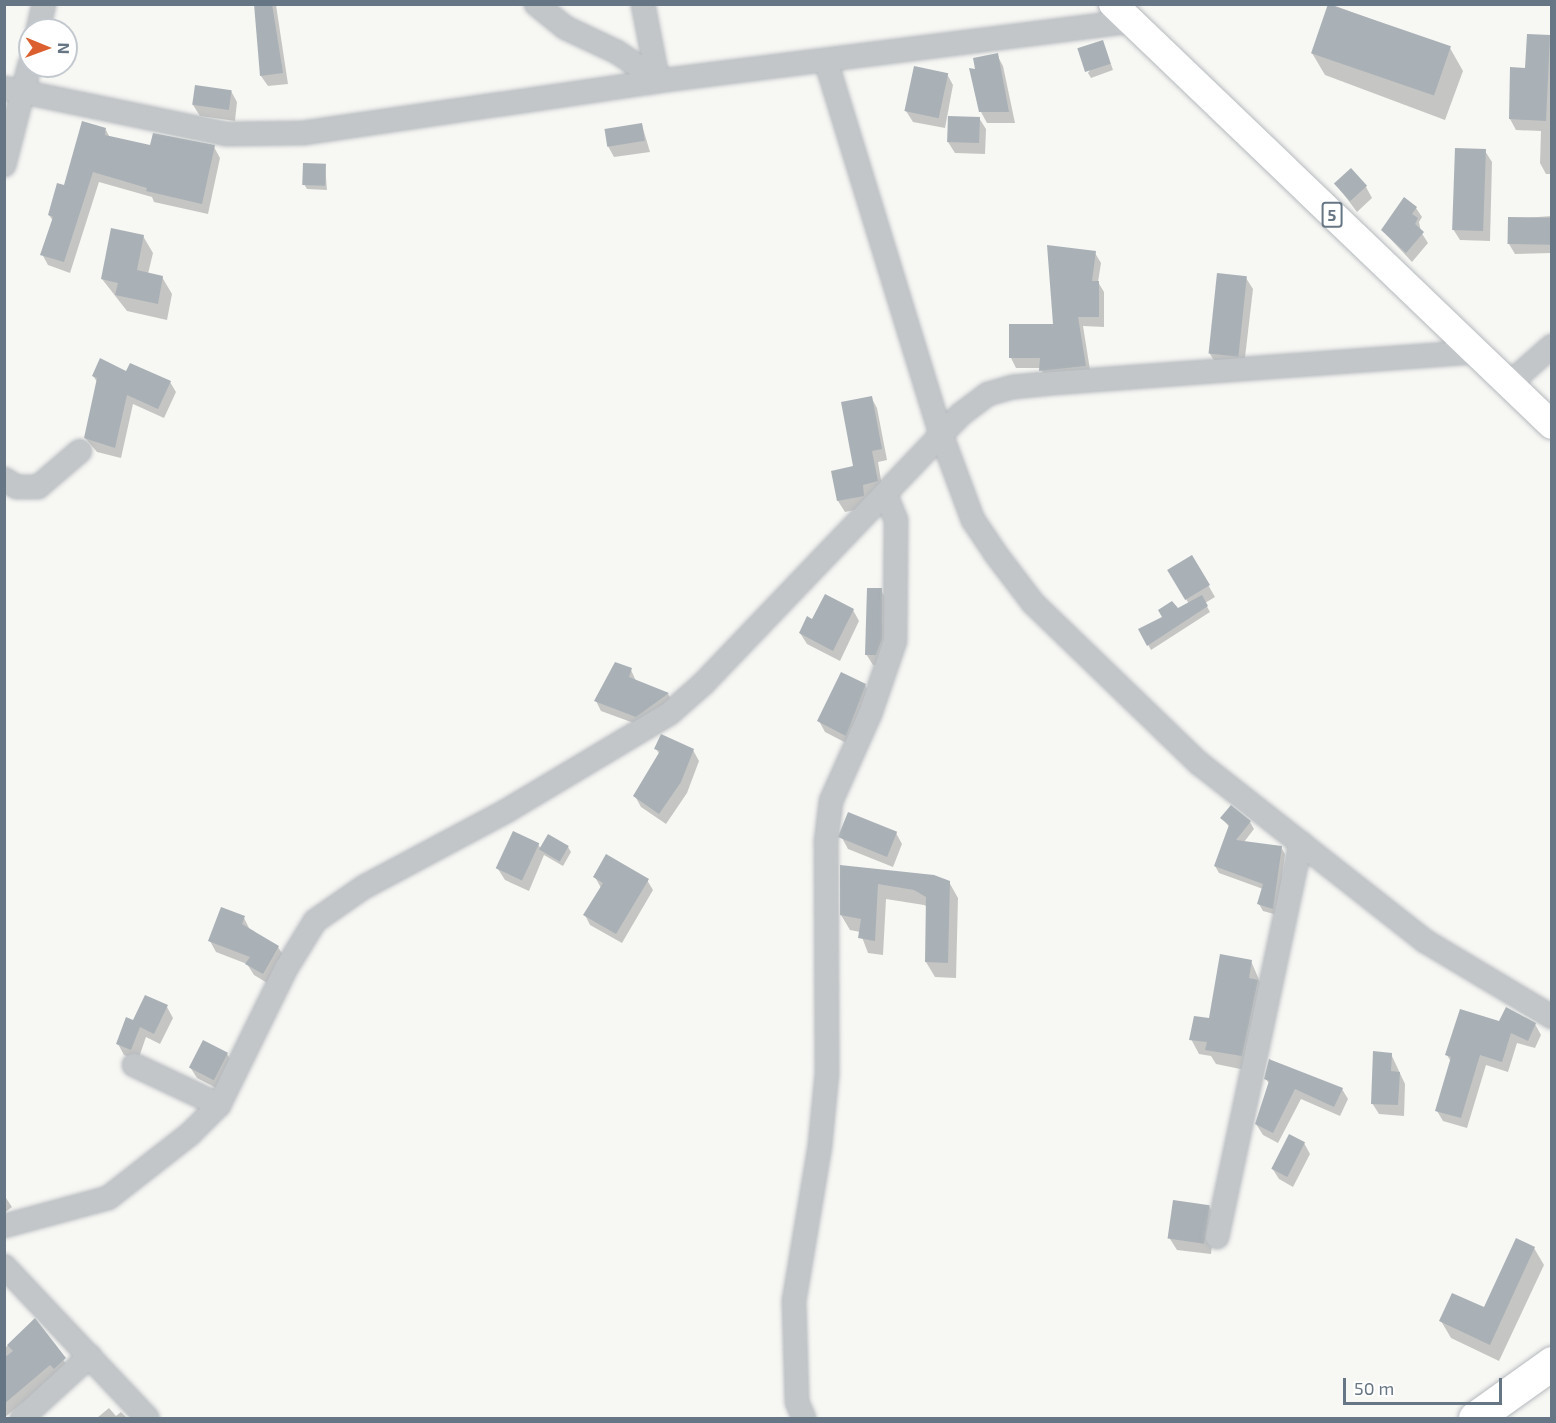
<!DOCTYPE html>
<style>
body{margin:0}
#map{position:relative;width:1556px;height:1423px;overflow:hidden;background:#f7f7f4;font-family:"Exo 2",sans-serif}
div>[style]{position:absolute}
.shadow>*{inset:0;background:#0003}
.building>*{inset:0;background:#a9b1b6;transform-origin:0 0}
.roads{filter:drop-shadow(0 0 2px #b5b9bd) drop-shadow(0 0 2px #b5b9bd)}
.minor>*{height:22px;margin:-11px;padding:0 11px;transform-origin:11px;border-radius:11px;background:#c2c6c9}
.major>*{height:28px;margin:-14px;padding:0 14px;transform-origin:14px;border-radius:14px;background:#fff}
.highway>*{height:33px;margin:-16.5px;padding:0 16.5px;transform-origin:16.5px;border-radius:16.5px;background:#fff}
span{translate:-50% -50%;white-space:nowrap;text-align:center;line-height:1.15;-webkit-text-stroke:6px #fff;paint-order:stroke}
.shield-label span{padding:2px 4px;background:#fff;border:2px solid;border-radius:4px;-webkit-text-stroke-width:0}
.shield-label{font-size:16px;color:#677684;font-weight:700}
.frame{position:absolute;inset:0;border:6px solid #677684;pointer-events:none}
.north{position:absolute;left:18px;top:18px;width:60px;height:60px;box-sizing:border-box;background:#fff;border:2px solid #c2c8ce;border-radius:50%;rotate:91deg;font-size:16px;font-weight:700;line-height:24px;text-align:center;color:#677684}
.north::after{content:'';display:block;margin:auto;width:21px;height:27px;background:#dc602f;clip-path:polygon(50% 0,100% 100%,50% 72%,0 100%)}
.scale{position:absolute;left:1343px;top:1378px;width:159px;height:27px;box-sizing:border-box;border:3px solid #677684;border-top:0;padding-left:8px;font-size:18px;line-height:21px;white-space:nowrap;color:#677684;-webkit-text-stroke:4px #fff;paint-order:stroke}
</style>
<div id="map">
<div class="shadow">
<i style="clip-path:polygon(255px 4px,306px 4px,276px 5px,288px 84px,268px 86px,261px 76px)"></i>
<i style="clip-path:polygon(1330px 4px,1450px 48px,1463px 71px,1445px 120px,1325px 75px,1312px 53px)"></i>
<i style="clip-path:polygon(1528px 35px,1552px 37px,1552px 174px,1546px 174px,1540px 163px,1541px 131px,1516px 130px,1510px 119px,1526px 69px)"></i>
<i style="clip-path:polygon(1105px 47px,1113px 70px,1091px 78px,1088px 73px)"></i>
<i style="clip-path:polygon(997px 55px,1003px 66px,1015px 123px,987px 123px,981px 112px)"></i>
<i style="clip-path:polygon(947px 74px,953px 85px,945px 128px,913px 122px,906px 111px)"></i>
<i style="clip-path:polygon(231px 91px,237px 102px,235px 121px,200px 116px,193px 105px)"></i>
<i style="clip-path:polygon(979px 118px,986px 129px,985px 154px,955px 153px,948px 142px)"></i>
<i style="clip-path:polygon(642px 125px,650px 152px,614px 157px,608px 146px)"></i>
<i style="clip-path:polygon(106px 130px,110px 138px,152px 147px,214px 147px,220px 158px,208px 214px,154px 202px,152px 197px,99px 182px,70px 273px,48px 265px,42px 254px,53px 221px,49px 215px)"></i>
<i style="clip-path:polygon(1485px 151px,1492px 162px,1490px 241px,1460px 240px,1453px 229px)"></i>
<i style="clip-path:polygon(325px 165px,327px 190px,307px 189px,304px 184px)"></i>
<i style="clip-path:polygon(1336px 184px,1366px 187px,1372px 198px,1357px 212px)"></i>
<i style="clip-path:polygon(1416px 208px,1422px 217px,1419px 222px,1421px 232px,1428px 243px,1412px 262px,1382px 230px)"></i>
<i style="clip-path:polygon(1552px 216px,1552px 253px,1515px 254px,1509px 244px,1510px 219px)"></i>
<i style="clip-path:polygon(143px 236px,153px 253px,148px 274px,162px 277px,172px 294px,167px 320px,127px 311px,102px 279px)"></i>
<i style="clip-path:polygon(1095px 253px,1101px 263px,1098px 282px,1104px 292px,1104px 327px,1083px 326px,1091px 376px,1046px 381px,1041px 368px,1016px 368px,1011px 358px,1054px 326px)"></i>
<i style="clip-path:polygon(1246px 278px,1253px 289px,1244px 366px,1217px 365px,1210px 354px)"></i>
<i style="clip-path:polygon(127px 373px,170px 382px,176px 392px,164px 418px,133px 404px,121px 458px,97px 452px,85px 438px,98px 383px,93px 376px)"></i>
<i style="clip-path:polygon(871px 397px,877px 408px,887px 460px,878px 462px,883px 492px,870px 507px,845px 512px,838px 501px,855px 468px)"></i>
<i style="clip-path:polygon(1192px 557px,1215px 597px,1205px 603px,1210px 612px,1151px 650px,1140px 630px,1189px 604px,1169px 570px)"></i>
<i style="clip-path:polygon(881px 590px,887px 601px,882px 666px,873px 665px,866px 654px)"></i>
<i style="clip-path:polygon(853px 610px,859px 621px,840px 661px,807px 644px,800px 633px,813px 621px)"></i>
<i style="clip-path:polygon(631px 670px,636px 681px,668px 694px,674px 703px,642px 726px,601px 711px,596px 701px)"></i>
<i style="clip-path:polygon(865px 685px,871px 697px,852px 746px,825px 732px,819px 721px)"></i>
<i style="clip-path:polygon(656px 749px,693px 750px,699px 761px,687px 793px,666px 824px,641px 807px,635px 796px,660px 755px)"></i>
<i style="clip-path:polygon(1222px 818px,1250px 822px,1254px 829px,1244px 842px,1281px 847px,1285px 854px,1277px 915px,1263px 911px,1259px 904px,1263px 889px,1219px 873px,1215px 866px,1230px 828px)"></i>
<i style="clip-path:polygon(896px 833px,902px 844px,893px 867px,848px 849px,842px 838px)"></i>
<i style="clip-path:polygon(538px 844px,541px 849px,568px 847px,571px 852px,563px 866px,544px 855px,529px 891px,505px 880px,498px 869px)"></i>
<i style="clip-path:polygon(841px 867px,949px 882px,958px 898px,956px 978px,935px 977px,926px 962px,928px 907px,924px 905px,886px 899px,883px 955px,868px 953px,860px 932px,850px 930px,841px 915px)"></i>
<i style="clip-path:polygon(595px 877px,647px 880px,653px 890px,622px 943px,590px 925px,585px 915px,601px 888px)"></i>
<i style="clip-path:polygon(244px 918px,250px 930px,278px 947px,285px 958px,269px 984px,254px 975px,247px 964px,216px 952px,210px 941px)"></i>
<i style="clip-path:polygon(1251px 961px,1266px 996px,1250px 1071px,1216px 1064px,1211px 1056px,1199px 1054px,1191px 1039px,1211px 1020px)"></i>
<i style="clip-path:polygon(167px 1007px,173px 1018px,160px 1044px,146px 1037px,138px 1060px,124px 1055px,118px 1044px,134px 1022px)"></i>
<i style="clip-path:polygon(1500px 1023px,1535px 1024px,1541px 1035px,1535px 1048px,1517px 1043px,1508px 1072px,1486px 1065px,1467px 1128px,1443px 1121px,1437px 1111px,1451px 1062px,1447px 1055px)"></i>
<i style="clip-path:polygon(227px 1054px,234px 1065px,220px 1090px,197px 1078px,190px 1067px)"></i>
<i style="clip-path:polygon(1391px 1054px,1405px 1084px,1404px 1116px,1379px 1114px,1372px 1103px)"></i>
<i style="clip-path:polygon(1266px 1079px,1342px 1089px,1348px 1099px,1340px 1116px,1301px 1099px,1278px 1143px,1263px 1135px,1256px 1124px,1270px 1085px)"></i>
<i style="clip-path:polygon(1304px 1143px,1310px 1154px,1293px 1187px,1279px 1179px,1272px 1168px)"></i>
<i style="clip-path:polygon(4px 1195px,12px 1207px,4px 1213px)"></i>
<i style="clip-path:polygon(1209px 1206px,1215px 1217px,1211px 1254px,1177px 1250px,1170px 1239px)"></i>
<i style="clip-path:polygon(1534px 1248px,1544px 1265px,1499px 1361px,1451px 1338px,1441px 1321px,1485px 1309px)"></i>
<i style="clip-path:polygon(34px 1321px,70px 1369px,57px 1374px,4px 1418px,4px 1349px)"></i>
<i style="clip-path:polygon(109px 1408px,116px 1416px,121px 1412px,127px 1418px,97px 1418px)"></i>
</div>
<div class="building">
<i style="clip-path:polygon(254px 4px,272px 4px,283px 73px,260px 76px)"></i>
<i style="left:1328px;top:4px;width:130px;height:52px;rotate:19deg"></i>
<i style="clip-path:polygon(1527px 34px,1550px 35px,1546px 121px,1509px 119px,1510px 67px,1525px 68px)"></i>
<i style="left:1103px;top:40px;width:25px;height:27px;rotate:72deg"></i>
<i style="clip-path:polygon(998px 53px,1009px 112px,979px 112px,969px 68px,975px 69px,973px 58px)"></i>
<i style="left:914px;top:66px;width:35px;height:46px;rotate:12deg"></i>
<i style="left:195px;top:85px;width:37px;height:20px;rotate:8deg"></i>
<i style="left:948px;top:116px;width:32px;height:26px;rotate:2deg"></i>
<i style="clip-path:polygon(82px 121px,106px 128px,105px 135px,150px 145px,153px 133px,215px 145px,202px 204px,146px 191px,147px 188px,93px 172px,64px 262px,40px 255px,53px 217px,48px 215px,57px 183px,64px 185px)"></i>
<i style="left:642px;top:123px;width:18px;height:38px;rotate:81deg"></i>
<i style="left:1455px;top:148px;width:31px;height:82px;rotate:2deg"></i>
<i style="left:303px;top:163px;width:23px;height:22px;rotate:2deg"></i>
<i style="left:1351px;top:168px;width:24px;height:23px;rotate:48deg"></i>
<i style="clip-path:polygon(1404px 197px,1417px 207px,1412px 214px,1418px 218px,1415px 224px,1424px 232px,1406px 253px,1381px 230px)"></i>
<i style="left:1508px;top:217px;width:43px;height:27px;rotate:1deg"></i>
<i style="clip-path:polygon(111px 228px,144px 235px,137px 270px,163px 276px,158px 304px,115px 295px,118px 283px,101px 279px)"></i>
<i style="clip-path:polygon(1047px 245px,1096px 251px,1092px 281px,1099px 281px,1099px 317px,1078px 317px,1086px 366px,1039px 371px,1040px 358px,1009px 358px,1009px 324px,1053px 324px)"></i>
<i style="left:1217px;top:273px;width:30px;height:81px;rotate:6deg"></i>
<i style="clip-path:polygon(100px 358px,126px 371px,130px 363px,171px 381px,158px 409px,127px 395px,115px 448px,84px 438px,97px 378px,92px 376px)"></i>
<i style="clip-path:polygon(872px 396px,882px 449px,872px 451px,878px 481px,863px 485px,864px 496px,837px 501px,831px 471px,853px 466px,841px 402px)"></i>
<i style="left:1192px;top:555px;width:35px;height:29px;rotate:59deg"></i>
<i style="clip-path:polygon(867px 588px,882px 588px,882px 639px,876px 655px,865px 655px)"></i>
<i style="clip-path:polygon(825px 594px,854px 609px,833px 651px,799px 633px,807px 616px,812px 619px)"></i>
<i style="clip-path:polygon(1202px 595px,1208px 606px,1147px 646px,1138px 629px,1162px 617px,1158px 610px,1172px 601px,1178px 608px)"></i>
<i style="clip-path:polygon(615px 662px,632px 668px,629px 677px,669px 693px,636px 717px,594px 701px)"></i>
<i style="clip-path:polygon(841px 672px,866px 684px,846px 736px,817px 721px)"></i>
<i style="clip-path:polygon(661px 734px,694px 749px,681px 782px,659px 814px,633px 796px,660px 751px,654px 749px)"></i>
<i style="clip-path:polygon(1231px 805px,1251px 821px,1236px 840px,1282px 846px,1273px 909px,1257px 904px,1263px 884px,1214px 866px,1229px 825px,1220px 818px)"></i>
<i style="left:848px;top:812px;width:53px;height:27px;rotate:22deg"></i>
<i style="left:513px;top:831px;width:29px;height:41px;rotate:25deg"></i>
<i style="left:548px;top:834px;width:24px;height:18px;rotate:30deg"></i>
<i style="clip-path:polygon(606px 854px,649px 879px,616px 934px,583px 915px,603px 883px,593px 877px)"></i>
<i style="clip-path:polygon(840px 865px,934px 875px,950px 881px,948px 963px,925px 962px,926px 897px,914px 890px,878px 884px,875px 941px,858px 938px,861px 919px,840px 915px)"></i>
<i style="clip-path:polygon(221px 907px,245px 916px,242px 924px,279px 946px,263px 974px,245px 964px,250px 957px,208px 941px)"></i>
<i style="clip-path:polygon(1220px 954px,1252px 960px,1249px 978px,1258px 980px,1242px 1056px,1205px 1050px,1207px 1042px,1189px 1040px,1194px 1016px,1209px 1018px)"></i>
<i style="clip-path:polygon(145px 995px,168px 1005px,154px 1034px,140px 1027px,131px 1050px,116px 1044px,126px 1017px,133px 1020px)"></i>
<i style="clip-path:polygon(1506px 1007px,1536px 1023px,1528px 1041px,1511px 1033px,1502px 1062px,1480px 1055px,1461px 1118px,1435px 1111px,1451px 1057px,1445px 1055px,1460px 1009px,1499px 1021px)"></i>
<i style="left:203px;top:1040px;width:28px;height:31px;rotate:27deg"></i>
<i style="clip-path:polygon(1373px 1051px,1392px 1053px,1391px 1071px,1400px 1072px,1398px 1105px,1371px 1104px)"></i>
<i style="clip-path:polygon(1269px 1059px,1343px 1088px,1334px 1107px,1295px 1089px,1273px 1133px,1255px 1124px,1269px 1081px,1264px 1079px)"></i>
<i style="left:1289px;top:1134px;width:18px;height:39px;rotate:27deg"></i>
<i style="left:1173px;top:1200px;width:37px;height:39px;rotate:8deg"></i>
<i style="clip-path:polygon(1516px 1238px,1535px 1247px,1490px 1345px,1439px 1321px,1452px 1293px,1484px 1307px)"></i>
<i style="clip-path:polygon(35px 1318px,66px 1358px,54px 1369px,50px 1365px,4px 1404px,4px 1358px,13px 1351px,7px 1345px)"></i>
</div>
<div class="roads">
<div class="minor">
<i style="left:536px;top:4px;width:38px;rotate:39deg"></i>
<i style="left:566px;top:28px;width:56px;rotate:25.2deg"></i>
<i style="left:617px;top:52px;width:34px;rotate:34deg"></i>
<i style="left:645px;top:71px;width:12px;rotate:76deg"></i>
<i style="left:643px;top:4px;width:78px;rotate:79deg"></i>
<i style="left:38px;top:30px;width:27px;rotate:-77deg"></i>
<i style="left:826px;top:61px;width:390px;rotate:72.9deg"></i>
<i style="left:941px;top:434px;width:92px;rotate:69.6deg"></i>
<i style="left:973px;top:520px;width:40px;rotate:56deg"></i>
<i style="left:995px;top:553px;width:63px;rotate:52.8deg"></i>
<i style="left:1033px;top:603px;width:232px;rotate:44deg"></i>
<i style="left:1200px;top:764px;width:286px;rotate:38.2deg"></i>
<i style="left:1425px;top:941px;width:148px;rotate:30.9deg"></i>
<i style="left:4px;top:88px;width:227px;rotate:11.7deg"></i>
<i style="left:226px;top:134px;width:77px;rotate:-0.7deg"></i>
<i style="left:303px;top:133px;width:359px;rotate:-8.3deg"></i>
<i style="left:658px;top:81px;width:476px;rotate:-7.2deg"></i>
<i style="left:4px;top:165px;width:104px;rotate:-75.6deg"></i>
<i style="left:1509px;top:384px;width:57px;rotate:-41.5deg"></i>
<i style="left:4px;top:479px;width:15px;rotate:32deg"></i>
<i style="left:17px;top:487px;width:21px"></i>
<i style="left:38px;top:487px;width:55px;rotate:-40.6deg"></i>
<i style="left:134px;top:1065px;width:94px;rotate:25.2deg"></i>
<i style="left:4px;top:1226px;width:108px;rotate:-15.1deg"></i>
<i style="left:108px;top:1198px;width:104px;rotate:-38deg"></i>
<i style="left:190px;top:1134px;width:41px;rotate:-45deg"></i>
<i style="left:219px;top:1105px;width:150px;rotate:-63.9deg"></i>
<i style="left:285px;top:970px;width:57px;rotate:-58.5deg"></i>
<i style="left:315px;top:921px;width:60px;rotate:-34.8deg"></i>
<i style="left:364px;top:887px;width:163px;rotate:-28.1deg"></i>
<i style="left:508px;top:810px;width:189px;rotate:-30.9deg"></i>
<i style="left:670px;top:713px;width:45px;rotate:-41.4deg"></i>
<i style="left:704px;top:683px;width:371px;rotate:-46.3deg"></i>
<i style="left:960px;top:415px;width:35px;rotate:-37deg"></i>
<i style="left:988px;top:394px;width:26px;rotate:-16deg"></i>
<i style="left:1013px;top:387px;width:40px;rotate:-5.7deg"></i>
<i style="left:1053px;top:383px;width:423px;rotate:-4.2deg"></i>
<i style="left:1217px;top:1237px;width:403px;rotate:-78deg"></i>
<i style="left:4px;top:1266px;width:209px;rotate:46.7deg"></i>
<i style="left:22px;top:1418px;width:92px;rotate:-42.4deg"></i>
<i style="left:804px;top:1418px;width:17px;rotate:-114deg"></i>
<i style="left:797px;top:1402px;width:101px;rotate:-91.7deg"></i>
<i style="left:794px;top:1301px;width:158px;rotate:-80.5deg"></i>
<i style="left:820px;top:1145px;width:72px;rotate:-84.4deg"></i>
<i style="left:827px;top:1073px;width:231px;rotate:-90.2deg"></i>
<i style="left:826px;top:842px;width:41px;rotate:-83deg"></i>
<i style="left:831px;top:801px;width:95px;rotate:-65.9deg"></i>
<i style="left:870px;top:714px;width:77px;rotate:-71.1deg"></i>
<i style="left:895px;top:641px;width:121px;rotate:-89.5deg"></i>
<i style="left:896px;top:520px;width:29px;rotate:-112deg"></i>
</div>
<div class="major">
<i style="left:1113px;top:4px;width:608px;rotate:43.8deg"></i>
</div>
<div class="highway">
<i style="left:1475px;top:1418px;width:95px;rotate:-35.5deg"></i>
</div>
</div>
<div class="shield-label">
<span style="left:1332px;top:215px">5</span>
</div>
<div class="frame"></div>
<div class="north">N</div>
<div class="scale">50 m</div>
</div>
